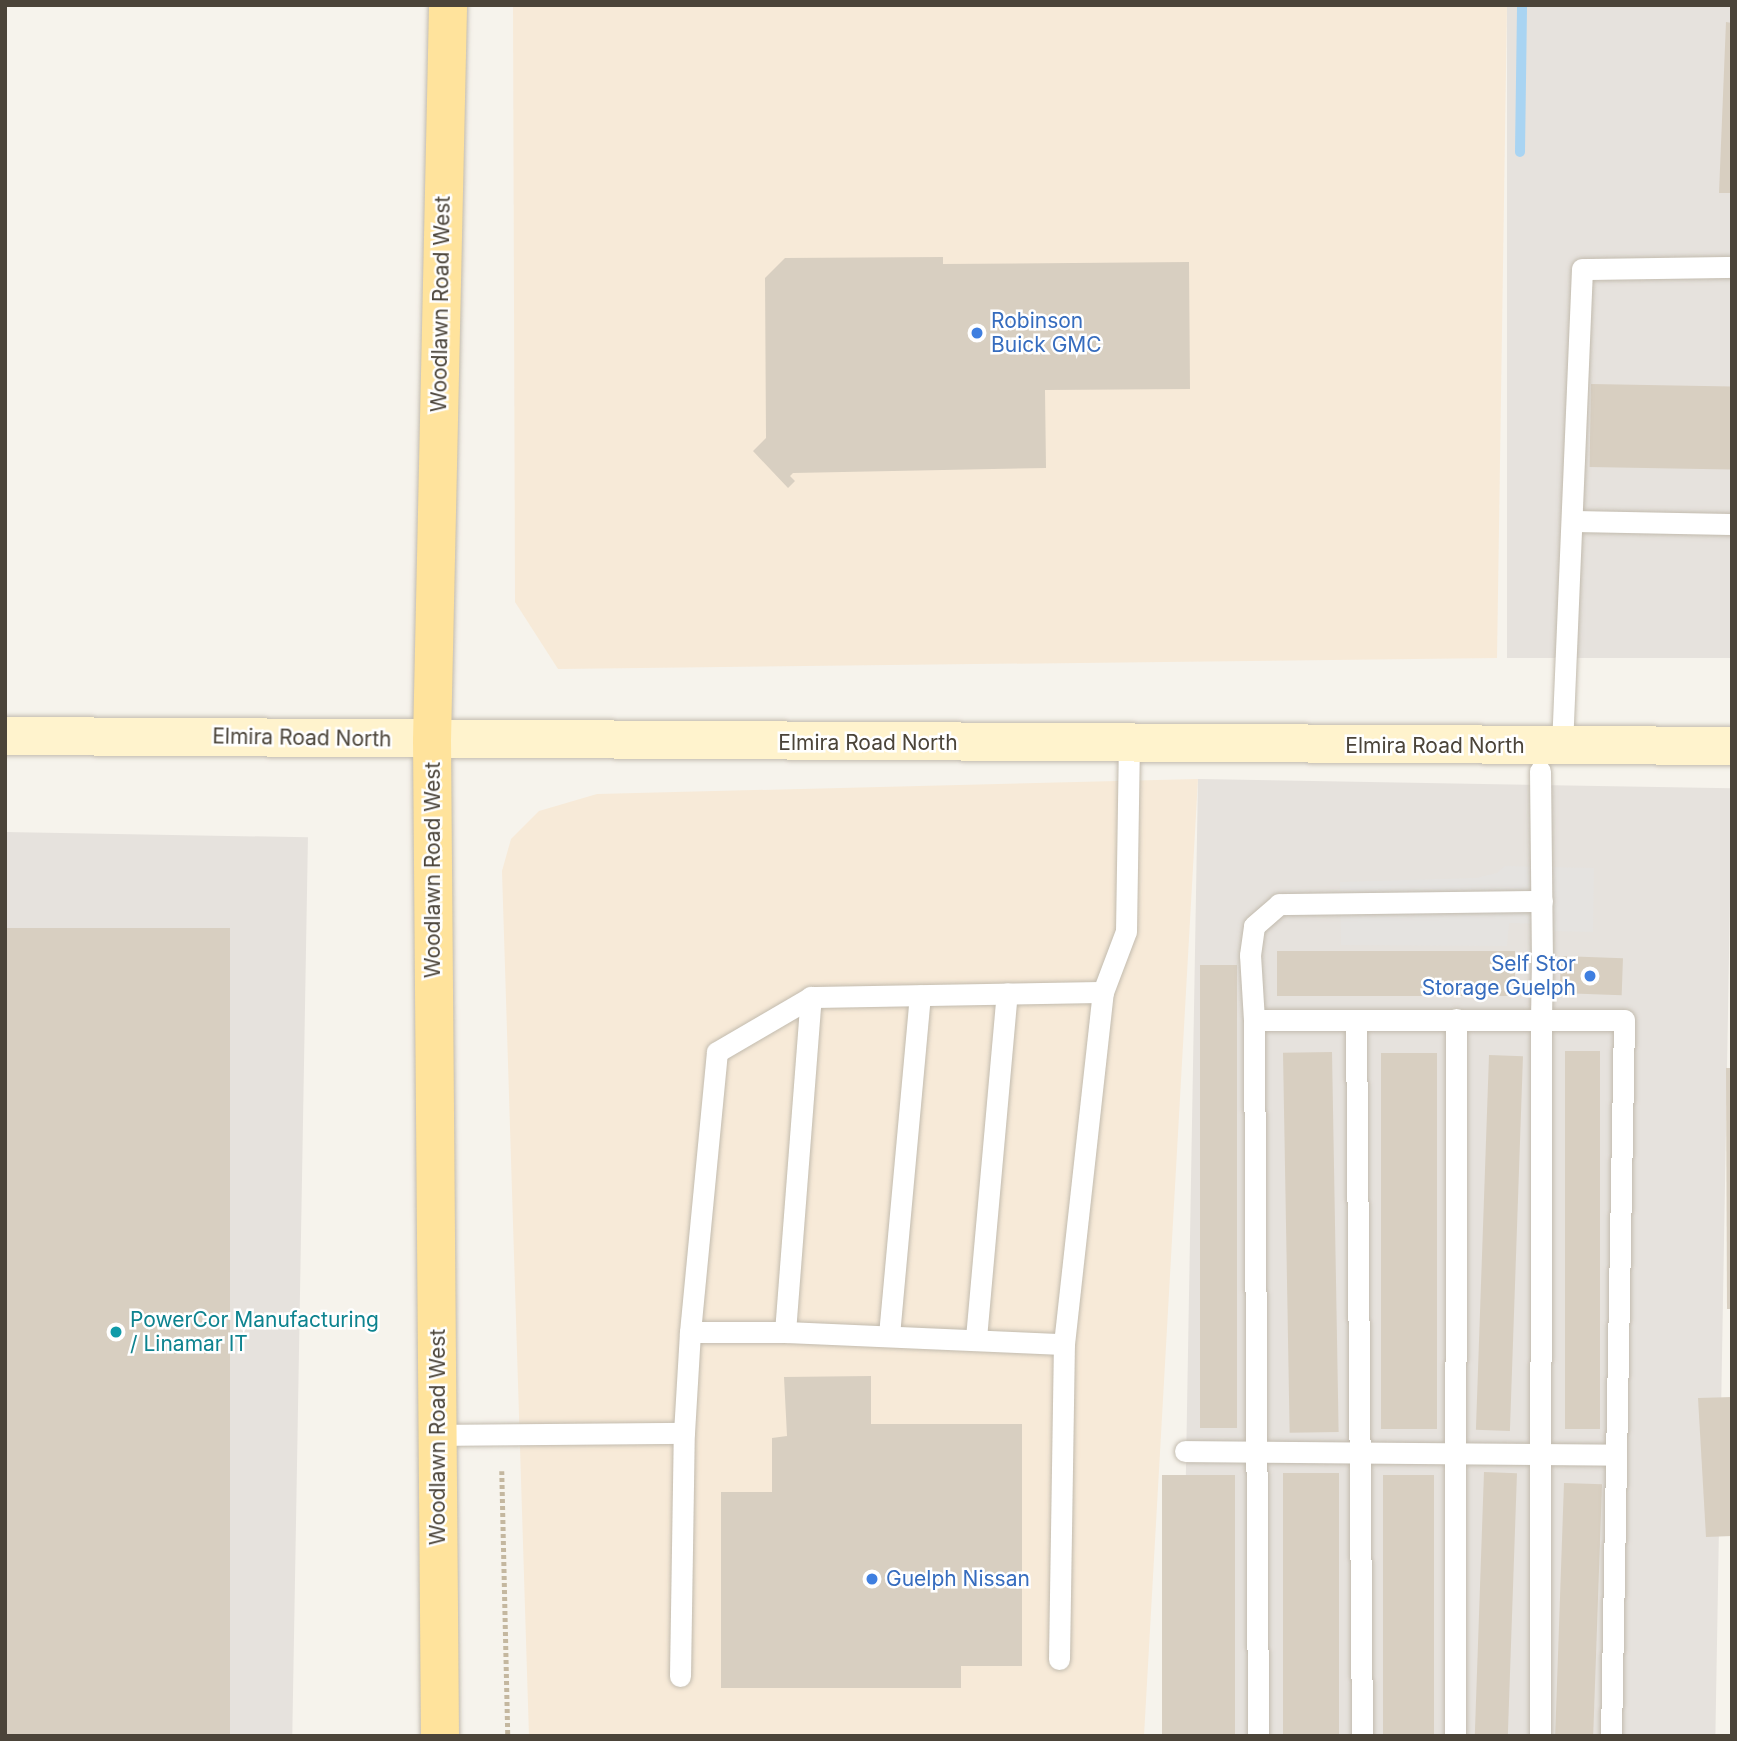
<!DOCTYPE html>
<style>
body{margin:0}
#map{position:relative;width:1737px;height:1741px;overflow:hidden;background:#f6f3ec;font-family:Inter,sans-serif}
div>[style]{position:absolute}
.commercial>*{inset:0;background:#f7ead8}
.industrial>*{inset:0;background:#e6e2dd;transform-origin:0 0}
.parking>*{inset:0;background:#e5e3e0}
.stream>*{height:10px;margin:-5px;padding:0 5px;transform-origin:5px;border-radius:5px;background:#a9d4f2}
.building>*{inset:0;background:#d8cfc1;transform-origin:0 0}
.path>*{height:4.5px;margin-top:-2.25px;transform-origin:0;background:repeating-linear-gradient(90deg,#c4b79f 0 3.5px,transparent 0 7px)}
.roads{filter:drop-shadow(0 0 2px #c2bbae) drop-shadow(0 0 2px #c2bbae)}
.service>*{height:21px;margin:-10.5px;padding:0 10.5px;transform-origin:10.5px;border-radius:10.5px;background:#fff}
.secondary>*{height:38px;margin:-19px;padding:0 19px;transform-origin:19px;border-radius:19px;background:#fff3cd}
.primary>*{height:38px;margin:-19px;padding:0 19px;transform-origin:19px;border-radius:19px;background:#ffe39c}
.dots>*{width:19px;height:19px;translate:-50% -50%;box-sizing:border-box;border:4px solid #fff;border-radius:50%}
span{translate:-50% -50%;white-space:nowrap;text-align:center;line-height:1.15;-webkit-text-stroke:5px #fff;paint-order:stroke}
.street-label{font-size:21px;color:#4b4439}
.shop-label{font-size:21px;color:#366cbe}
.left{translate:0 -50%;text-align:left}
.right{translate:-100% -50%;text-align:right}
.culture-label{font-size:21px;color:#0d838f}
.frame{position:absolute;inset:0;border:7px solid #4b4439;pointer-events:none}
</style>
<div id="map">
<div class="commercial">
<i style="clip-path:polygon(513px 5px,1507px 5px,1497px 658px,558px 669px,515px 602px)"></i>
<i style="clip-path:polygon(1198px 779px,1144px 1736px,529px 1736px,502px 871px,511px 839px,539px 811px,597px 794px)"></i>
</div>
<div class="industrial">
<i style="left:1507px;top:5px;width:225px;height:653px"></i>
<i style="left:1198px;top:779px;width:534px;height:959px;rotate:1deg"></i>
<i style="left:5px;top:832px;width:303px;height:904px;rotate:1deg"></i>
</div>
<div class="parking">
<i style="clip-path:polygon(1505px 866px,1594px 868px,1593px 932px,1554px 931px,1553px 924px,1509px 923px,1507px 946px,1341px 945px,1340px 882px,1476px 878px,1497px 873px)"></i>
</div>
<div class="stream">
<i style="left:1520px;top:152px;width:147px;rotate:-89.2deg"></i>
</div>
<div class="building">
<i style="clip-path:polygon(1726px 22px,1732px 23px,1732px 193px,1719px 193px)"></i>
<i style="clip-path:polygon(943px 257px,943px 264px,1189px 262px,1190px 389px,1045px 390px,1046px 468px,793px 473px,790px 476px,795px 481px,788px 488px,753px 451px,766px 438px,765px 278px,785px 258px)"></i>
<i style="left:1591px;top:384px;width:141px;height:83px;rotate:1deg"></i>
<i style="left:5px;top:928px;width:225px;height:808px"></i>
<i style="left:1277px;top:951px;width:238px;height:45px"></i>
<i style="left:1561px;top:956px;width:62px;height:37px;rotate:2deg"></i>
<i style="left:1200px;top:965px;width:37px;height:463px"></i>
<i style="left:1565px;top:1051px;width:35px;height:378px"></i>
<i style="left:1332px;top:1052px;width:380px;height:49px;rotate:89deg"></i>
<i style="left:1381px;top:1053px;width:56px;height:376px"></i>
<i style="left:1489px;top:1055px;width:34px;height:375px;rotate:2deg"></i>
<i style="clip-path:polygon(1726px 1068px,1732px 1068px,1732px 1309px,1727px 1309px)"></i>
<i style="clip-path:polygon(871px 1376px,871px 1424px,1022px 1424px,1022px 1666px,961px 1666px,961px 1688px,721px 1688px,721px 1492px,772px 1492px,772px 1438px,787px 1436px,784px 1377px)"></i>
<i style="clip-path:polygon(1732px 1397px,1732px 1536px,1706px 1537px,1698px 1398px)"></i>
<i style="left:1484px;top:1472px;width:33px;height:264px;rotate:2deg"></i>
<i style="left:1283px;top:1473px;width:56px;height:263px"></i>
<i style="left:1235px;top:1475px;width:261px;height:73px;rotate:90deg"></i>
<i style="left:1383px;top:1475px;width:51px;height:261px"></i>
<i style="left:1564px;top:1483px;width:38px;height:253px;rotate:2deg"></i>
</div>
<div class="path">
<i style="left:502px;top:1471px;width:265px;rotate:88.7deg"></i>
</div>
<div class="roads">
<div class="service">
<i style="left:1572px;top:521px;width:160px;rotate:1.1deg"></i>
<i style="left:1562px;top:746px;width:477px;rotate:-87.6deg"></i>
<i style="left:1582px;top:269px;width:150px;rotate:-0.8deg"></i>
<i style="left:1540px;top:771px;width:186px;rotate:89.4deg"></i>
<i style="left:1542px;top:957px;width:63px;rotate:90.9deg"></i>
<i style="left:1541px;top:1020px;width:287px;rotate:180deg"></i>
<i style="left:1254px;top:1020px;width:65px;rotate:-93.5deg"></i>
<i style="left:1250px;top:955px;width:29px;rotate:-82deg"></i>
<i style="left:1254px;top:926px;width:33px;rotate:-41deg"></i>
<i style="left:1279px;top:904px;width:263px;rotate:-0.7deg"></i>
<i style="left:1254px;top:1020px;width:716px;rotate:89.68deg"></i>
<i style="left:1356px;top:1021px;width:715px;rotate:89.52deg"></i>
<i style="left:690px;top:1332px;width:281px;rotate:-84.5deg"></i>
<i style="left:717px;top:1052px;width:109px;rotate:-30.3deg"></i>
<i style="left:811px;top:997px;width:292px;rotate:-1deg"></i>
<i style="left:785px;top:1332px;width:336px;rotate:-85.6deg"></i>
<i style="left:889px;top:1335px;width:341px;rotate:-84.8deg"></i>
<i style="left:976px;top:1338px;width:346px;rotate:-84.9deg"></i>
<i style="left:438px;top:1435px;width:246px;rotate:-0.5deg"></i>
<i style="left:684px;top:1433px;width:101px;rotate:-86.6deg"></i>
<i style="left:690px;top:1332px;width:95px"></i>
<i style="left:785px;top:1332px;width:279px;rotate:2.5deg"></i>
<i style="left:1064px;top:1344px;width:354px;rotate:-83.7deg"></i>
<i style="left:1103px;top:992px;width:65px;rotate:-69.3deg"></i>
<i style="left:1126px;top:931px;width:186px;rotate:-89.1deg"></i>
<i style="left:1185px;top:1451px;width:430px;rotate:0.5deg"></i>
<i style="left:1059px;top:1659px;width:315px;rotate:-89.1deg"></i>
<i style="left:680px;top:1676px;width:243px;rotate:-89.1deg"></i>
<i style="left:1455px;top:1736px;width:717px;rotate:-89.92deg"></i>
<i style="left:1540px;top:1736px;width:716px;rotate:-89.92deg"></i>
<i style="left:1541px;top:1020px;width:83px"></i>
<i style="left:1624px;top:1020px;width:716px;rotate:91.04deg"></i>
</div>
<div class="secondary">
<i style="left:5px;top:736px;width:1727px;rotate:0.33deg"></i>
</div>
<div class="primary">
<i style="left:440px;top:1736px;width:995px;rotate:-90.46deg"></i>
<i style="left:432px;top:741px;width:736px;rotate:-88.75deg"></i>
</div>
</div>
<div class="dots">
<i style="left:977px;top:333px;background:#3f7fe0"></i>
<i style="left:1590px;top:976px;background:#3f7fe0"></i>
<i style="left:116px;top:1332px;background:#0f9aa8"></i>
<i style="left:872px;top:1579px;background:#3f7fe0"></i>
</div>
<div class="street-label">
<span style="left:441px;top:304px;rotate:-89deg">Woodlawn Road West</span>
<span style="left:302px;top:738px;rotate:1deg">Elmira Road North</span>
<span style="left:868px;top:743px">Elmira Road North</span>
<span style="left:1435px;top:746px">Elmira Road North</span>
<span style="left:433px;top:870px;rotate:-90deg">Woodlawn Road West</span>
<span style="left:438px;top:1437px;rotate:-90deg">Woodlawn Road West</span>
</div>
<div class="shop-label">
<span class="left" style="left:991px;top:333px">Robinson<br>Buick GMC</span>
<span class="right" style="left:1576px;top:976px">Self Stor<br>Storage Guelph</span>
<span class="left" style="left:886px;top:1579px">Guelph Nissan</span>
</div>
<div class="culture-label">
<span class="left" style="left:130px;top:1332px">PowerCor Manufacturing<br>/ Linamar IT</span>
</div>
<div class="frame"></div>
</div>
